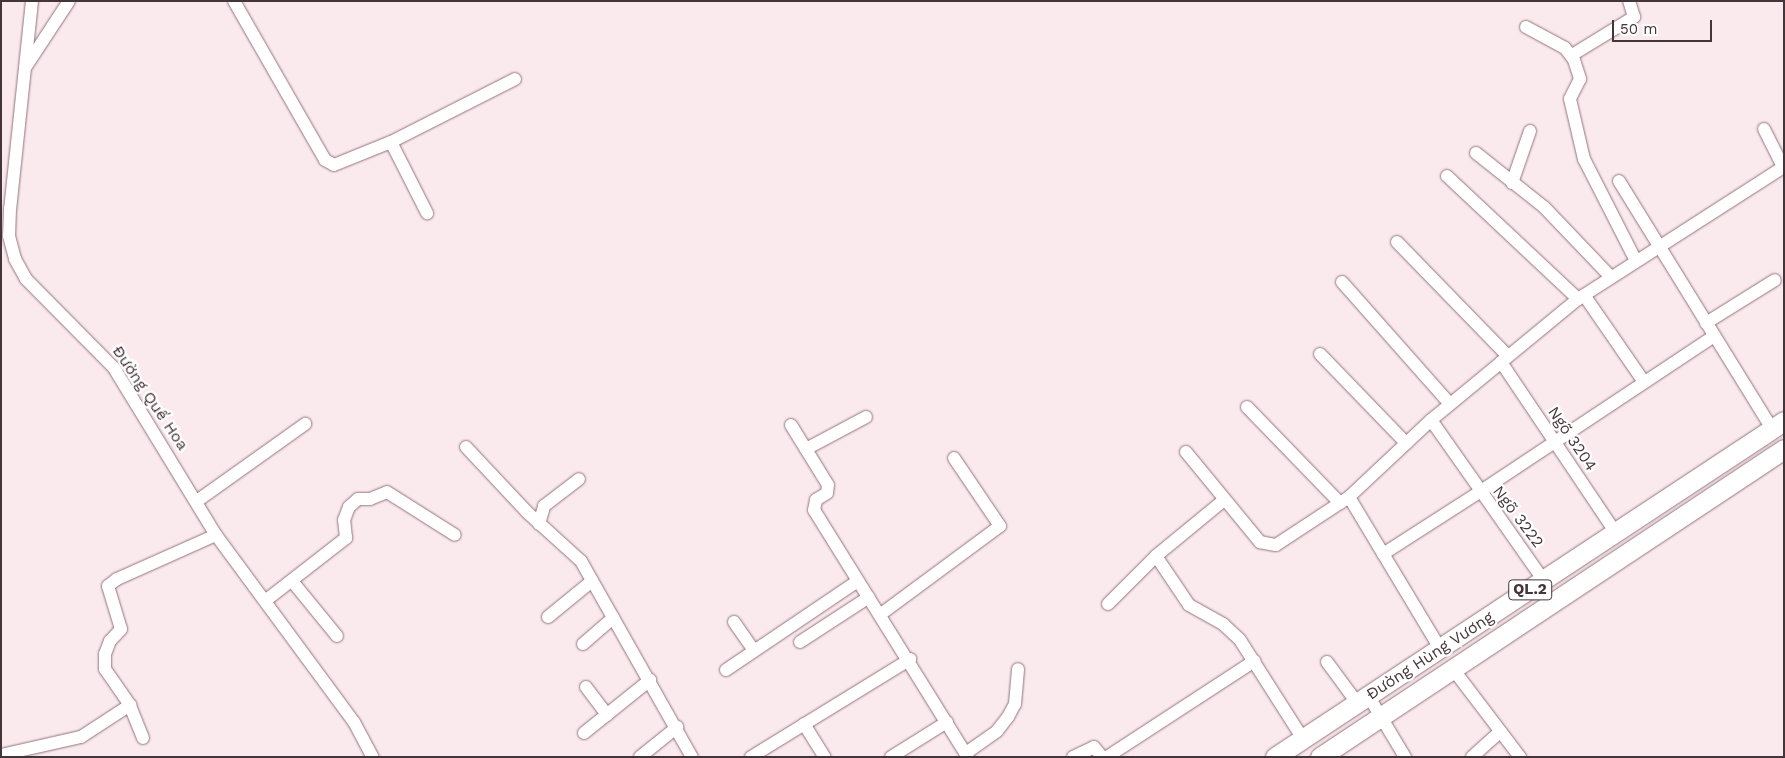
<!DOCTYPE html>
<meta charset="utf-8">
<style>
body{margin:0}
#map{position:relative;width:1785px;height:758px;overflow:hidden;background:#faeaee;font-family:"Work Sans",sans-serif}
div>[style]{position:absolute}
.roads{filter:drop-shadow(0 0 1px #95737d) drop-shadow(0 0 1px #95737d)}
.minor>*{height:12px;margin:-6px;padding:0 6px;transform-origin:6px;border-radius:6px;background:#fff}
.highway>*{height:19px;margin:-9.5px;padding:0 9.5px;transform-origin:9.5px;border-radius:9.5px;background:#fff}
span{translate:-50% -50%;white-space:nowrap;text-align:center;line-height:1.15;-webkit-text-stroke:4.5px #fff;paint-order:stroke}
.shield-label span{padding:1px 4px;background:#fff;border:1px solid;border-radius:4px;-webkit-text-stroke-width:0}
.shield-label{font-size:15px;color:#44353a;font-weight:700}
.street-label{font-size:16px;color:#44353a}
.frame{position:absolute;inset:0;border:2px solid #44353a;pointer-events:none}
.scale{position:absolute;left:1612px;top:20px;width:100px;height:22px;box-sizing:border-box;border:2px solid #44353a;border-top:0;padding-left:6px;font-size:15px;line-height:18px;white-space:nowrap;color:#44353a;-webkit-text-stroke:4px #fff;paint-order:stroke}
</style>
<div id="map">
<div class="roads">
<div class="minor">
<i style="left:32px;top:1px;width:209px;rotate:96deg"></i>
<i style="left:10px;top:209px;width:27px;rotate:92deg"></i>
<i style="left:9px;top:236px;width:24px;rotate:75deg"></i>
<i style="left:15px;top:259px;width:23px;rotate:61deg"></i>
<i style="left:26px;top:279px;width:125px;rotate:45.3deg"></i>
<i style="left:114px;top:368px;width:196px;rotate:58.6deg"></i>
<i style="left:216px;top:535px;width:232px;rotate:53.6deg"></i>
<i style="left:354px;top:722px;width:40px;rotate:62deg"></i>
<i style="left:234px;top:1px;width:183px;rotate:60.2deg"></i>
<i style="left:325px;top:160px;width:10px;rotate:29deg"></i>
<i style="left:334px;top:165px;width:61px;rotate:-22deg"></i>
<i style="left:391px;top:142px;width:80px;rotate:63.1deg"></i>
<i style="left:1526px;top:27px;width:44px;rotate:28.3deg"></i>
<i style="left:1565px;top:48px;width:15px;rotate:53deg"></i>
<i style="left:1574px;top:60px;width:20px;rotate:72deg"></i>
<i style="left:1580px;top:79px;width:22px;rotate:117deg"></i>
<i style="left:1570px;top:99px;width:62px;rotate:76.9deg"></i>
<i style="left:1584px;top:159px;width:114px;rotate:63deg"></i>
<i style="left:1572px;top:55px;width:73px;rotate:-31.5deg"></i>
<i style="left:1634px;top:17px;width:17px;rotate:-107deg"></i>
<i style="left:25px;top:68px;width:80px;rotate:-56.7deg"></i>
<i style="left:1764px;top:129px;width:42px;rotate:63.4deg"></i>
<i style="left:391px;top:142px;width:139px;rotate:-26.9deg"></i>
<i style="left:1476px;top:153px;width:87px;rotate:38.5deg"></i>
<i style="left:1544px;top:207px;width:97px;rotate:46.3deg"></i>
<i style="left:1447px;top:176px;width:180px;rotate:43.2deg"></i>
<i style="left:1619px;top:181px;width:291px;rotate:58.3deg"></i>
<i style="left:1512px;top:183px;width:55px;rotate:-70.9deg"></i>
<i style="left:1397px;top:242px;width:159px;rotate:45.8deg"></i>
<i style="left:1342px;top:282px;width:163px;rotate:48.5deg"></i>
<i style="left:1584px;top:295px;width:106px;rotate:55.4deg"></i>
<i style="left:1706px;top:323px;width:81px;rotate:-31.9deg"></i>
<i style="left:1320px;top:354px;width:124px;rotate:46deg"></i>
<i style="left:1501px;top:362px;width:206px;rotate:56.1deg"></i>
<i style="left:1247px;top:407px;width:134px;rotate:45.9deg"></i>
<i style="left:1431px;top:420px;width:87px;rotate:54.8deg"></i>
<i style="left:1481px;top:491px;width:280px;rotate:-33.6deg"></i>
<i style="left:791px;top:425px;width:70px;rotate:58.3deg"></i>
<i style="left:828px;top:485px;width:8px;rotate:97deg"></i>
<i style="left:827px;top:493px;width:13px;rotate:148deg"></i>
<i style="left:816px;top:500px;width:10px;rotate:101deg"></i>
<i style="left:814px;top:510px;width:291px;rotate:58.1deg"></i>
<i style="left:466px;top:447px;width:91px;rotate:46.8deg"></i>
<i style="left:528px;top:513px;width:72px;rotate:42.2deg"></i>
<i style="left:581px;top:561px;width:225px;rotate:60.5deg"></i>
<i style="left:806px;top:449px;width:68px;rotate:-28.1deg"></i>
<i style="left:1186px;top:452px;width:117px;rotate:50.6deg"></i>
<i style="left:1260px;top:542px;width:16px;rotate:11deg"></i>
<i style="left:1276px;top:545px;width:87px;rotate:-33.3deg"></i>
<i style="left:1349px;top:497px;width:112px;rotate:-43.2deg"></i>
<i style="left:1431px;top:420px;width:190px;rotate:-39.5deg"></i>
<i style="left:1578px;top:299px;width:245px;rotate:-32.7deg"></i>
<i style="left:1349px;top:497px;width:179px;rotate:59deg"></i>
<i style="left:197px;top:501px;width:133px;rotate:-35.5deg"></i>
<i style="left:539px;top:524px;width:19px;rotate:-74deg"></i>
<i style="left:544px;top:506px;width:44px;rotate:-37.6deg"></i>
<i style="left:1383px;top:554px;width:117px;rotate:-32.7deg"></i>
<i style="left:1481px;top:491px;width:110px;rotate:55deg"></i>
<i style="left:1156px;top:556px;width:59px;rotate:56deg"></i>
<i style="left:1189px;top:605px;width:39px;rotate:29deg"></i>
<i style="left:1223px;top:624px;width:23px;rotate:43deg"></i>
<i style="left:1240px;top:640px;width:117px;rotate:57.5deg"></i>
<i style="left:292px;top:581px;width:71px;rotate:50.7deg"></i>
<i style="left:265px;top:601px;width:103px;rotate:-37.9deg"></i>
<i style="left:346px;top:538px;width:18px;rotate:-96deg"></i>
<i style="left:344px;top:520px;width:14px;rotate:-69deg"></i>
<i style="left:349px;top:507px;width:12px;rotate:-42deg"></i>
<i style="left:358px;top:499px;width:12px"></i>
<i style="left:370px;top:499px;width:18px;rotate:-22deg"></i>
<i style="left:387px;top:492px;width:80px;rotate:32.3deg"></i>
<i style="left:1108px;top:604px;width:68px;rotate:-45deg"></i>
<i style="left:1156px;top:556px;width:88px;rotate:-39.5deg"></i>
<i style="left:881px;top:614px;width:148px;rotate:-36.5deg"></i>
<i style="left:1000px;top:526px;width:82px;rotate:-124.1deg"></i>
<i style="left:548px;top:617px;width:57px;rotate:-39.3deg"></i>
<i style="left:734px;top:622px;width:35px;rotate:55deg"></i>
<i style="left:800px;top:642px;width:82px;rotate:-33.1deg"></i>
<i style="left:583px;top:644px;width:40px;rotate:-41deg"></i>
<i style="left:1327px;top:662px;width:52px;rotate:53.6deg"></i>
<i style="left:1453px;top:669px;width:111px;rotate:52.7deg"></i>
<i style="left:726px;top:670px;width:159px;rotate:-34deg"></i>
<i style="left:586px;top:687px;width:35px;rotate:53deg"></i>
<i style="left:1369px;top:697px;width:70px;rotate:59deg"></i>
<i style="left:804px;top:724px;width:39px;rotate:58deg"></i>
<i style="left:584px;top:733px;width:85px;rotate:-38.8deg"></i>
<i style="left:143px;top:738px;width:35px;rotate:-112deg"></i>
<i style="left:130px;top:705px;width:44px;rotate:-124.8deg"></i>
<i style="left:105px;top:669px;width:15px;rotate:-90deg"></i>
<i style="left:105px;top:654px;width:14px;rotate:-69deg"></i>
<i style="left:110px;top:641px;width:16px;rotate:-47deg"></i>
<i style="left:121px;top:629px;width:45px;rotate:-106.8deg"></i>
<i style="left:108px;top:586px;width:11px;rotate:-38deg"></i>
<i style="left:117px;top:579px;width:108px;rotate:-24deg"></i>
<i style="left:966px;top:753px;width:38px;rotate:-35deg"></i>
<i style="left:997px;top:731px;width:18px;rotate:-52deg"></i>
<i style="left:1008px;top:717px;width:15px;rotate:-62deg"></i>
<i style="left:1015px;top:704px;width:35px;rotate:-85deg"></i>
<i style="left:1px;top:755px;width:82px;rotate:-12.7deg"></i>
<i style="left:81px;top:737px;width:59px;rotate:-33.1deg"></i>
<i style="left:640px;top:757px;width:48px;rotate:-39deg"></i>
<i style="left:751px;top:757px;width:187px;rotate:-31.6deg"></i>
<i style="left:891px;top:757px;width:66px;rotate:-32deg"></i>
<i style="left:1073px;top:757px;width:23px;rotate:-25deg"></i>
<i style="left:1094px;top:747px;width:13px;rotate:51deg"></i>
<i style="left:1107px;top:757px;width:176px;rotate:-33.1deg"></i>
<i style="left:1472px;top:757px;width:38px;rotate:-42deg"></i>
</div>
<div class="highway">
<i style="left:1275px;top:757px;width:610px;rotate:-33.43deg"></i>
<i style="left:1320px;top:757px;width:557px;rotate:-33.58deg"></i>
</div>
</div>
<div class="shield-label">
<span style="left:1530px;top:590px">QL.2</span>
</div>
<div class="street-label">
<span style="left:150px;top:398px;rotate:56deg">Đường Quế Hoa</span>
<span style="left:1572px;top:439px;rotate:56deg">Ngõ 3204</span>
<span style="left:1518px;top:517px;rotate:53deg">Ngõ 3222</span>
<span style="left:1430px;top:656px;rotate:-33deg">Đường Hùng Vương</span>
</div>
<div class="frame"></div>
<div class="scale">50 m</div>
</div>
